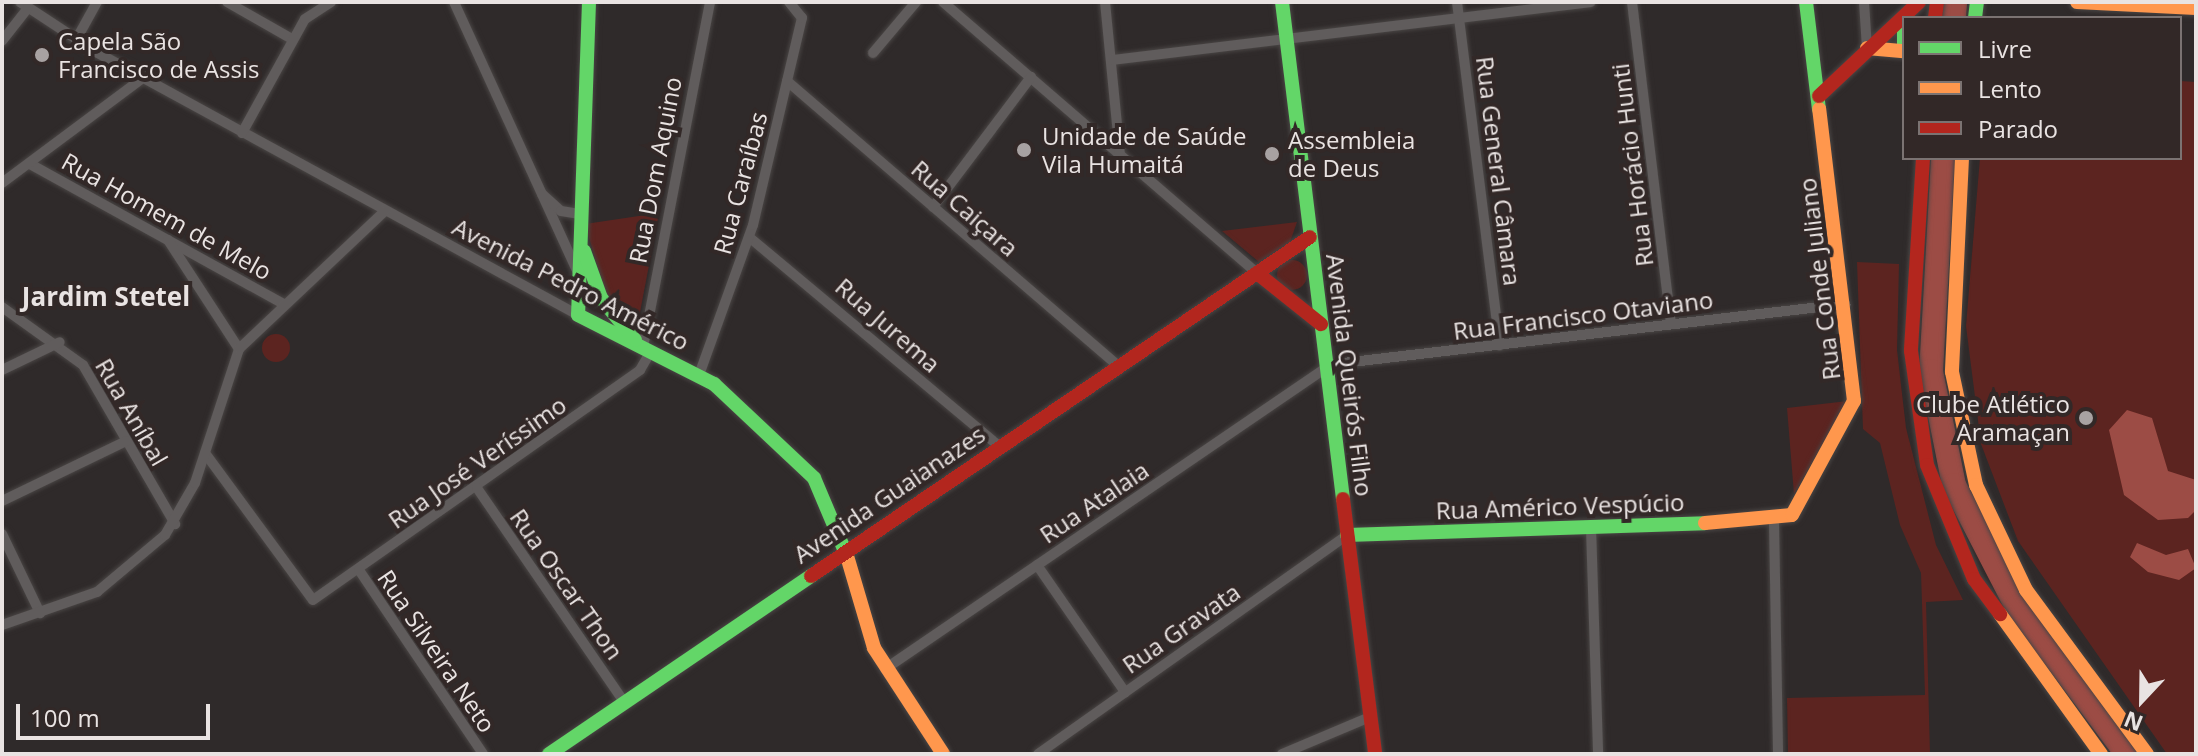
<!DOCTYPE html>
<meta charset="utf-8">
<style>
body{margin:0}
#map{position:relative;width:2198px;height:756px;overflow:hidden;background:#2f2a2a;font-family:"Open Sans",sans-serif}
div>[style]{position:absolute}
.green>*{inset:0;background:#5c2420}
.round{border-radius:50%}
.water>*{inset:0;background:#9c4c45}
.river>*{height:24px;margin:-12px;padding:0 12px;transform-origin:12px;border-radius:12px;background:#9c4c45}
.roads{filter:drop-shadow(0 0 2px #494544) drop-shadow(0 0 2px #494544)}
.street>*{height:10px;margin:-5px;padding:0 5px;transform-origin:5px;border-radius:5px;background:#605c5c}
.fast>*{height:14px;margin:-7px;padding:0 7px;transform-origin:7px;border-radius:7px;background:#63d668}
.slow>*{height:14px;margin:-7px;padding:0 7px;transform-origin:7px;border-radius:7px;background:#ff974d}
.jam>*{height:14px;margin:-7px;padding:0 7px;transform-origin:7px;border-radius:7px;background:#b3261e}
.dots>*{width:22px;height:22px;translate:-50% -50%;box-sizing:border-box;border:4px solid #322827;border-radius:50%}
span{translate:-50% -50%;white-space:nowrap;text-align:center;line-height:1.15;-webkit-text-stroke:8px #322827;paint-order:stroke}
.poi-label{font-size:24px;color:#e9e3e2}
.left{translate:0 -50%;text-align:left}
.right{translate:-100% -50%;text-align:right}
.street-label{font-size:24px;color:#e9e3e2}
.neighbourhood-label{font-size:26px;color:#e9e3e2;font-weight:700}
.frame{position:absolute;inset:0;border:4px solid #e9e3e2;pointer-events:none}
.legend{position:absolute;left:1902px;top:16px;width:280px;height:144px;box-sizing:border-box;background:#322827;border:2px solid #7b7372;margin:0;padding:10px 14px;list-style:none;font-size:24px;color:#e9e3e2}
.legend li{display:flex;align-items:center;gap:16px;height:40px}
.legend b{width:40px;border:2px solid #7b7372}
.north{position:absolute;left:2102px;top:660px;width:80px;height:80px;-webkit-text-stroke:6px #322827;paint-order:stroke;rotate:202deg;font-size:22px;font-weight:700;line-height:32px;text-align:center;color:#e9e3e2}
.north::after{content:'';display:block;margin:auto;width:28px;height:36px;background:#e9e3e2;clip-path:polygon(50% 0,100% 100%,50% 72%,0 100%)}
.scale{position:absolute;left:16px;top:704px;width:194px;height:36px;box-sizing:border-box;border:4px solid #e9e3e2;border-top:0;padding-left:10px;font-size:24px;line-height:28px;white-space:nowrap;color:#e9e3e2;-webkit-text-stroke:6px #322827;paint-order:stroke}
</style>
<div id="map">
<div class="green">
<i style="clip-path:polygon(2180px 81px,2196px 82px,2196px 754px,2167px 754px,2018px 541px,1981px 444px,1966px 326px,1980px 158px,2180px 158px)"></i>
<i style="clip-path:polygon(659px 213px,637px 328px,605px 292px,585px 224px)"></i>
<i style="clip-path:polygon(1297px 222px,1290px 242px,1259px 262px,1222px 231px)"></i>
<i class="round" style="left:1277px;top:260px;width:30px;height:30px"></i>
<i style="clip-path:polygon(1857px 262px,1899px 264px,1897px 350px,1906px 428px,1936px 545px,1963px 600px,1926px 602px,1930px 754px,1788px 754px,1787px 698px,1925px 695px,1921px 573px,1900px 525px,1880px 443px,1863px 429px)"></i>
<i class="round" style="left:262px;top:334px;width:28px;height:28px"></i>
<i style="clip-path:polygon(1848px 401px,1794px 494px,1787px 408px)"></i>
</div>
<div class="water">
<i style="clip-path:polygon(2127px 410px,2152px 418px,2168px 471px,2196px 480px,2196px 510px,2188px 518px,2158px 520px,2124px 495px,2109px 430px)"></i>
<i style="clip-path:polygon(2137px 543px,2166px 555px,2188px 549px,2196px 568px,2179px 580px,2148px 572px,2130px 557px)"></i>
</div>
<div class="river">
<i style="left:1954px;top:18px;width:16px;rotate:-86deg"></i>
<i style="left:1943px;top:158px;width:213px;rotate:93.2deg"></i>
<i style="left:1931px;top:371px;width:116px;rotate:78.6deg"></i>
<i style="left:1954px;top:485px;width:137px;rotate:62.7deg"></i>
<i style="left:2017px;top:607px;width:184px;rotate:53.2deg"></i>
</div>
<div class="roads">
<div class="street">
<i style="left:20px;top:2px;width:91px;rotate:33.3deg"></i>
<i style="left:96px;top:52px;width:549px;rotate:28.62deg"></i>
<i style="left:227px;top:2px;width:75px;rotate:29.6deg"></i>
<i style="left:454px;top:2px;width:298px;rotate:65.4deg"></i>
<i style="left:943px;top:2px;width:415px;rotate:40.8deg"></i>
<i style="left:1105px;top:2px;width:153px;rotate:84.4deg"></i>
<i style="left:1457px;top:2px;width:346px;rotate:82.9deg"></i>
<i style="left:1632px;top:2px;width:324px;rotate:83.1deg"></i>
<i style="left:1864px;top:2px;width:46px;rotate:86.3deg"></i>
<i style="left:76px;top:40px;width:43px;rotate:-61.1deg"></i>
<i style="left:2px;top:41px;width:42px;rotate:-51.8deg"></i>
<i style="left:873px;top:53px;width:67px;rotate:-49.9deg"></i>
<i style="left:1112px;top:60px;width:482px;rotate:-6.9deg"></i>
<i style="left:787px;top:81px;width:435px;rotate:40.7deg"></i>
<i style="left:242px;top:133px;width:130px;rotate:-61.1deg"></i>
<i style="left:305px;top:19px;width:31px;rotate:-33deg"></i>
<i style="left:30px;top:164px;width:290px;rotate:28.9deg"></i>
<i style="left:2px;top:183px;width:176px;rotate:-36.7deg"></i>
<i style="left:542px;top:194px;width:25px;rotate:42deg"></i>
<i style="left:561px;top:211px;width:19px;rotate:9deg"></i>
<i style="left:933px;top:207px;width:163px;rotate:-53deg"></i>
<i style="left:749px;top:237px;width:326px;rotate:39.9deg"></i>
<i style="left:168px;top:240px;width:130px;rotate:56.9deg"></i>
<i style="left:2px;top:307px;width:100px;rotate:35.6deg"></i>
<i style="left:83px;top:365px;width:184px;rotate:59.9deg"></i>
<i style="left:643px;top:347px;width:351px;rotate:-79deg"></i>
<i style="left:1326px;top:365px;width:523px;rotate:-6.7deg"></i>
<i style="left:2px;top:370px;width:64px;rotate:-25.8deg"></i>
<i style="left:699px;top:375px;width:159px;rotate:-70.2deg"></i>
<i style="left:753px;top:225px;width:213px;rotate:-76.7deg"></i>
<i style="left:802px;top:18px;width:21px;rotate:-129deg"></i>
<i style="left:205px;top:453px;width:182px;rotate:53.7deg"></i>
<i style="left:313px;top:600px;width:400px;rotate:-35.1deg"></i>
<i style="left:640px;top:370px;width:22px;rotate:-60deg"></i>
<i style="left:477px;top:488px;width:260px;rotate:55.5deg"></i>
<i style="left:2px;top:501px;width:138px;rotate:-25.8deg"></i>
<i style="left:1774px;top:521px;width:233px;rotate:89deg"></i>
<i style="left:1591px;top:527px;width:227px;rotate:88.2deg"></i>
<i style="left:2px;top:534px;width:88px;rotate:64.3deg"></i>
<i style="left:1037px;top:565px;width:155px;rotate:55.3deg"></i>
<i style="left:359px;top:570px;width:222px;rotate:56deg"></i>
<i style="left:2px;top:625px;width:101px;rotate:-19.2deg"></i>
<i style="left:97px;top:592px;width:89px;rotate:-40deg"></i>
<i style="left:165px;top:535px;width:60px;rotate:-60deg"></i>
<i style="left:195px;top:483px;width:141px;rotate:-71.8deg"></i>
<i style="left:239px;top:349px;width:201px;rotate:-43.4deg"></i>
<i style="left:885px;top:669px;width:534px;rotate:-34.32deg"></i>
<i style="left:1038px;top:754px;width:379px;rotate:-35.3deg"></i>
<i style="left:1282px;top:754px;width:95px;rotate:-22.8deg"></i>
</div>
<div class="fast">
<i style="left:589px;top:2px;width:313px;rotate:92deg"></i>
<i style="left:578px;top:315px;width:153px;rotate:26.9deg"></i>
<i style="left:714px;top:384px;width:137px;rotate:43.2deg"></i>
<i style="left:814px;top:478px;width:85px;rotate:67.1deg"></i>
<i style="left:1282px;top:2px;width:501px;rotate:83deg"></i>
<i style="left:1806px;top:2px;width:108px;rotate:83.1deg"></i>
<i style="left:1975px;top:18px;width:16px;rotate:-83deg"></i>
<i style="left:1904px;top:23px;width:27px;rotate:90deg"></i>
<i style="left:584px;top:251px;width:50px;rotate:70.1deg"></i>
<i style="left:601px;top:298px;width:54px;rotate:51deg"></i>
<i style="left:1347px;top:535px;width:358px;rotate:-1.9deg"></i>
<i style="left:549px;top:754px;width:317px;rotate:-34.2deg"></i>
</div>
<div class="slow">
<i style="left:2077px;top:2px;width:119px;rotate:2.9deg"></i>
<i style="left:1867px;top:48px;width:37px;rotate:5deg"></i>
<i style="left:1962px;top:158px;width:214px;rotate:92.7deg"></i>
<i style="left:1952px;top:372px;width:116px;rotate:78deg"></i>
<i style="left:1976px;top:485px;width:116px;rotate:64.5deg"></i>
<i style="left:2026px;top:590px;width:204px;rotate:53.6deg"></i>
<i style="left:1705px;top:523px;width:87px;rotate:-5.3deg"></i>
<i style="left:1792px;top:515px;width:130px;rotate:-61.5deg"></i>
<i style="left:1854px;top:401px;width:294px;rotate:-96.8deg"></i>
<i style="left:847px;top:556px;width:96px;rotate:73.6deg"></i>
<i style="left:874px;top:648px;width:126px;rotate:56.9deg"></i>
<i style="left:2000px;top:614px;width:173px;rotate:54.2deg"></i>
</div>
<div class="jam">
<i style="left:1935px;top:18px;width:16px;rotate:-83deg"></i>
<i style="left:1819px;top:96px;width:137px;rotate:-43.2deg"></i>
<i style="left:1923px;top:158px;width:193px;rotate:93.6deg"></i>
<i style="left:1911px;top:351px;width:115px;rotate:82deg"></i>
<i style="left:1927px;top:465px;width:123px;rotate:67.6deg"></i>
<i style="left:1974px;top:579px;width:44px;rotate:53.4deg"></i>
<i style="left:1257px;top:273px;width:82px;rotate:38.6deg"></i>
<i style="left:1343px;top:499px;width:257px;rotate:82.8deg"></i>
<i style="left:811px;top:576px;width:603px;rotate:-34.19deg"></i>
</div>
</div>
<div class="dots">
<i style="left:42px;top:55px;background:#a8a2a2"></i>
<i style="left:1024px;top:150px;background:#a8a2a2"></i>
<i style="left:1272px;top:154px;background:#a8a2a2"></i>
<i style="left:2086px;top:418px;background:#a8a2a2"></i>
</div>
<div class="poi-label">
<span class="left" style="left:58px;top:55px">Capela São<br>Francisco de Assis</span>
<span class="left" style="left:1042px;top:150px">Unidade de Saúde<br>Vila Humaitá</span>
<span class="left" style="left:1288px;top:154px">Assembleia<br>de Deus</span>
<span class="right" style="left:2070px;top:418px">Clube Atlético<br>Aramaçan</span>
</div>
<div class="street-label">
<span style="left:1632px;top:165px;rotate:-97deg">Rua Horácio Hunti</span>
<span style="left:655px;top:170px;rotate:-79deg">Rua Dom Aquino</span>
<span style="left:1499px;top:171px;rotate:83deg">Rua General Câmara</span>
<span style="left:740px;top:183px;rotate:-75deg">Rua Caraíbas</span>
<span style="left:965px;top:208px;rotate:41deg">Rua Caiçara</span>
<span style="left:167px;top:216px;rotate:29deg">Rua Homem de Melo</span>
<span style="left:1819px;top:279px;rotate:-97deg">Rua Conde Juliano</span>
<span style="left:571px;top:284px;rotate:27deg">Avenida Pedro Américo</span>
<span style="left:1583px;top:315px;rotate:-7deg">Rua Francisco Otaviano</span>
<span style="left:888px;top:325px;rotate:41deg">Rua Jurema</span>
<span style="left:1350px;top:375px;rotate:83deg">Avenida Queirós Filho</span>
<span style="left:132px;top:412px;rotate:60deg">Rua Aníbal</span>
<span style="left:477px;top:462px;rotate:-35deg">Rua José Veríssimo</span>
<span style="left:889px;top:494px;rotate:-34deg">Avenida Guaianazes</span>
<span style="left:1094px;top:502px;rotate:-34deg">Rua Atalaia</span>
<span style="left:1560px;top:506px;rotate:-2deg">Rua Américo Vespúcio</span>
<span style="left:567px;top:584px;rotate:55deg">Rua Oscar Thon</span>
<span style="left:1181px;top:628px;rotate:-35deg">Rua Gravata</span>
<span style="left:437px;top:651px;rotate:56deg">Rua Silveira Neto</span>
</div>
<div class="neighbourhood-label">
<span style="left:106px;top:297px">Jardim Stetel</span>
</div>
<div class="frame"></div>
<ul class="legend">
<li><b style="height:10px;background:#63d668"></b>Livre</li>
<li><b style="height:10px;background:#ff974d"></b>Lento</li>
<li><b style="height:10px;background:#b3261e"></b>Parado</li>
</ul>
<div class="north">N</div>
<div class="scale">100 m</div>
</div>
